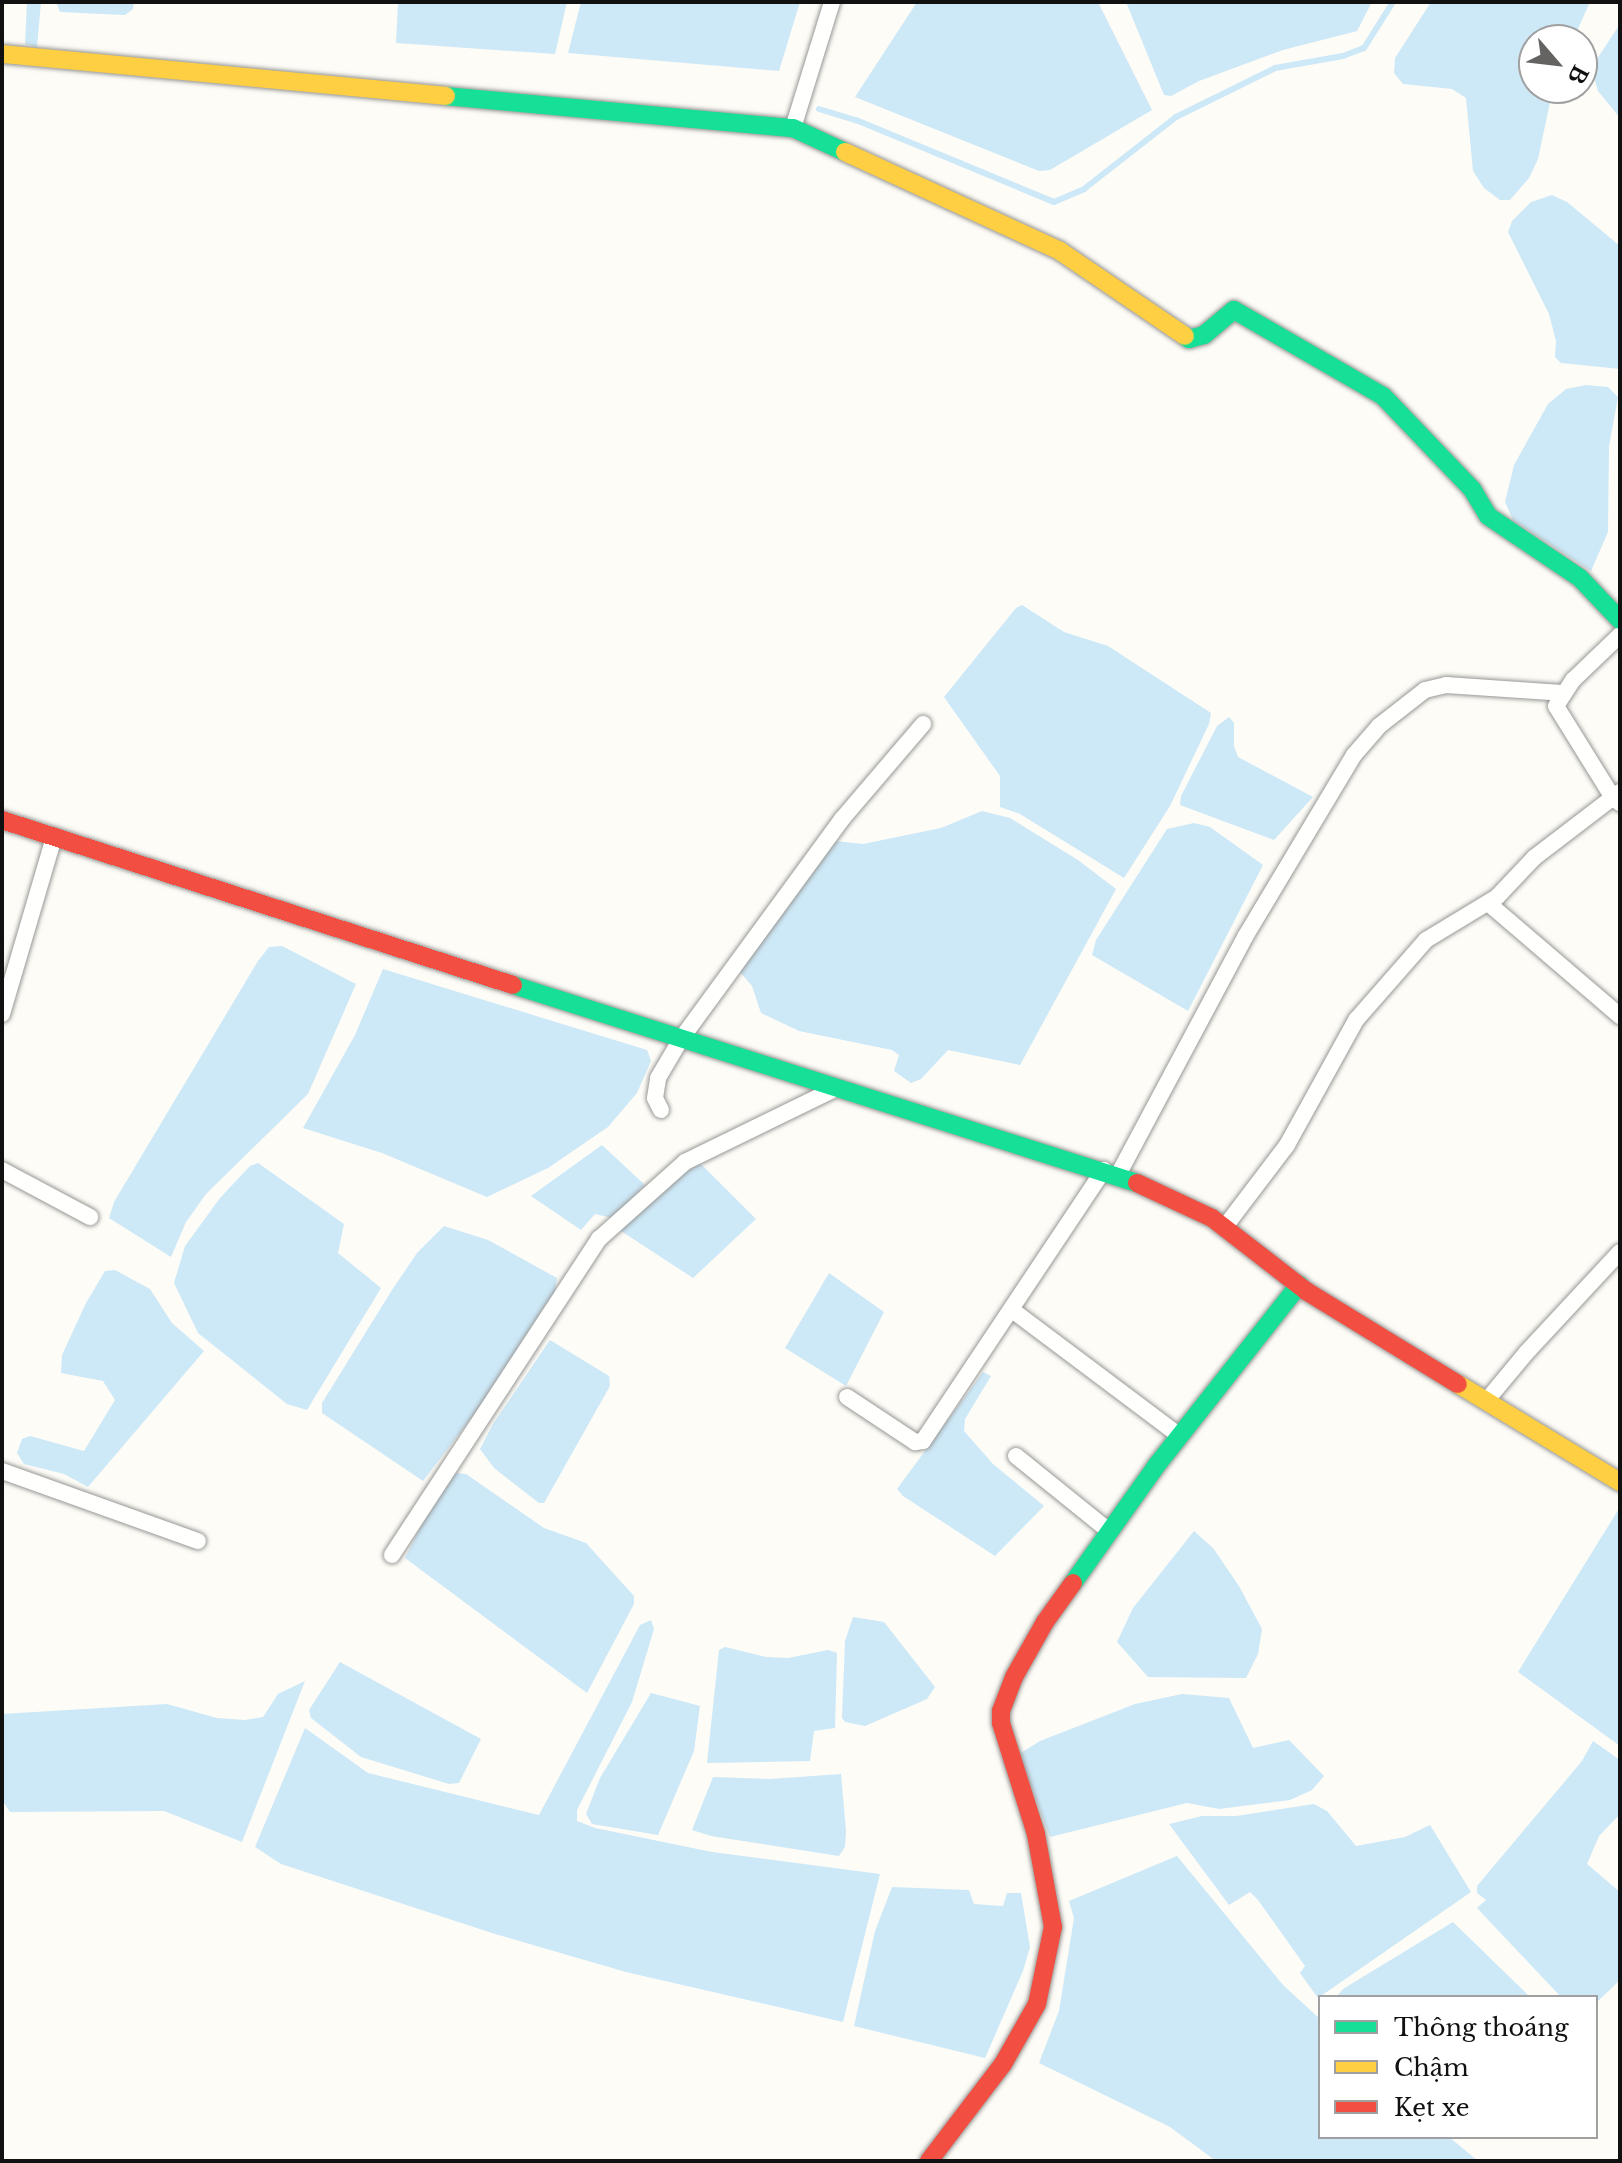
<!DOCTYPE html>
<meta charset="utf-8">
<style>
body{margin:0}
#map{position:relative;width:1622px;height:2163px;overflow:hidden;background:#fdfcf7;font-family:"Libre Baskerville",serif}
div>[style]{position:absolute}
.water>*{inset:0;background:#cde8f7}
.stream>*{height:6px;margin:-3px;padding:0 3px;transform-origin:3px;border-radius:3px;background:#cde8f7}
.roads{filter:drop-shadow(0 0 2px #979795) drop-shadow(0 0 2px #979795)}
.street>*{height:16px;margin:-8px;padding:0 8px;transform-origin:8px;border-radius:8px;background:#fffffe}
.fast>*{height:18px;margin:-9px;padding:0 9px;transform-origin:9px;border-radius:9px;background:#16e098}
.slow>*{height:18px;margin:-9px;padding:0 9px;transform-origin:9px;border-radius:9px;background:#ffcf43}
.jam>*{height:18px;margin:-9px;padding:0 9px;transform-origin:9px;border-radius:9px;background:#f24e42}
span{translate:-50% -50%;white-space:nowrap;text-align:center;line-height:1.15;-webkit-text-stroke:8px #fff;paint-order:stroke}
.frame{position:absolute;inset:0;border:4px solid #111;pointer-events:none}
.legend{position:absolute;left:1318px;top:1995px;width:280px;height:144px;box-sizing:border-box;background:#fff;border:2px solid #a0a0a0;margin:0;padding:10px 14px;list-style:none;font-size:24px;color:#111}
.legend li{display:flex;align-items:center;gap:16px;height:40px}
.legend b{width:40px;border:2px solid #a0a0a0}
.north{position:absolute;left:1518px;top:24px;width:80px;height:80px;box-sizing:border-box;background:#fff;border:2px solid #a0a0a0;border-radius:50%;rotate:118deg;font-size:22px;font-weight:700;line-height:32px;text-align:center;color:#111}
.north::after{content:'';display:block;margin:auto;width:28px;height:36px;background:#646362;clip-path:polygon(50% 0,100% 100%,50% 72%,0 100%)}
</style>
<div id="map">
<div class="water">
<i style="clip-path:polygon(27px 2px,41px 2px,37px 47px,25px 44px)"></i>
<i style="clip-path:polygon(56px 2px,134px 2px,133px 9px,125px 15px,60px 12px)"></i>
<i style="clip-path:polygon(398px 2px,567px 2px,555px 54px,396px 43px)"></i>
<i style="clip-path:polygon(581px 2px,800px 2px,779px 71px,568px 53px)"></i>
<i style="clip-path:polygon(917px 2px,1098px 2px,1152px 110px,1050px 170px,1039px 171px,855px 97px)"></i>
<i style="clip-path:polygon(1126px 2px,1372px 2px,1357px 31px,1283px 50px,1199px 81px,1171px 96px,1164px 95px)"></i>
<i style="clip-path:polygon(1431px 2px,1590px 2px,1573px 40px,1534px 40px,1534px 88px,1553px 88px,1538px 159px,1529px 178px,1510px 200px,1500px 200px,1484px 188px,1473px 171px,1466px 98px,1452px 89px,1403px 84px,1394px 73px,1395px 58px)"></i>
<i style="clip-path:polygon(1620px 24px,1620px 118px,1598px 91px,1591px 68px)"></i>
<i style="clip-path:polygon(1552px 195px,1567px 202px,1620px 246px,1620px 369px,1561px 363px,1555px 357px,1556px 341px,1549px 314px,1508px 232px,1512px 221px,1531px 202px)"></i>
<i style="clip-path:polygon(1586px 385px,1608px 387px,1618px 397px,1609px 446px,1608px 532px,1591px 571px,1513px 520px,1505px 502px,1514px 465px,1548px 404px,1566px 389px)"></i>
<i style="clip-path:polygon(1022px 605px,1064px 632px,1108px 646px,1211px 713px,1209px 724px,1170px 806px,1124px 878px,1020px 814px,1000px 807px,1000px 776px,944px 697px,1016px 608px)"></i>
<i style="clip-path:polygon(1229px 717px,1234px 723px,1234px 746px,1238px 757px,1313px 797px,1274px 840px,1180px 805px,1181px 796px,1217px 726px)"></i>
<i style="clip-path:polygon(982px 811px,1010px 818px,1078px 860px,1116px 889px,1020px 1065px,948px 1050px,921px 1079px,911px 1083px,894px 1071px,899px 1055px,892px 1050px,799px 1031px,761px 1013px,752px 986px,740px 972px,835px 841px,863px 844px,941px 828px)"></i>
<i style="clip-path:polygon(1194px 823px,1210px 827px,1263px 865px,1188px 1011px,1092px 955px,1096px 940px,1167px 829px)"></i>
<i style="clip-path:polygon(282px 946px,356px 984px,308px 1094px,206px 1194px,186px 1222px,171px 1257px,109px 1218px,114px 1202px,258px 961px,269px 947px)"></i>
<i style="clip-path:polygon(383px 969px,647px 1050px,651px 1061px,637px 1093px,608px 1127px,548px 1168px,487px 1197px,382px 1153px,303px 1128px,355px 1035px)"></i>
<i style="clip-path:polygon(602px 1145px,645px 1185px,612px 1218px,595px 1214px,581px 1230px,531px 1196px)"></i>
<i style="clip-path:polygon(258px 1163px,344px 1224px,338px 1253px,381px 1288px,307px 1410px,287px 1404px,198px 1333px,174px 1283px,185px 1246px,220px 1198px,250px 1166px)"></i>
<i style="clip-path:polygon(692px 1164px,702px 1165px,756px 1219px,693px 1278px,618px 1229px)"></i>
<i style="clip-path:polygon(444px 1226px,488px 1240px,557px 1278px,554px 1295px,482px 1404px,423px 1481px,322px 1413px,322px 1403px,392px 1290px,417px 1253px)"></i>
<i style="clip-path:polygon(115px 1270px,150px 1289px,172px 1323px,204px 1351px,88px 1487px,64px 1474px,24px 1464px,17px 1453px,22px 1439px,30px 1436px,84px 1451px,115px 1400px,103px 1381px,61px 1373px,62px 1355px,86px 1303px,105px 1271px)"></i>
<i style="clip-path:polygon(829px 1273px,884px 1312px,846px 1386px,785px 1348px)"></i>
<i style="clip-path:polygon(550px 1340px,609px 1376px,610px 1386px,544px 1503px,539px 1503px,494px 1468px,480px 1449px,493px 1424px)"></i>
<i style="clip-path:polygon(983px 1372px,991px 1376px,965px 1419px,964px 1431px,993px 1464px,1044px 1506px,995px 1556px,903px 1496px,897px 1489px)"></i>
<i style="clip-path:polygon(448px 1472px,466px 1474px,544px 1528px,586px 1543px,634px 1596px,634px 1604px,587px 1693px,405px 1558px)"></i>
<i style="clip-path:polygon(1620px 1507px,1620px 1746px,1518px 1672px)"></i>
<i style="clip-path:polygon(1194px 1531px,1213px 1548px,1239px 1586px,1262px 1629px,1258px 1654px,1246px 1678px,1148px 1677px,1117px 1642px,1133px 1608px)"></i>
<i style="clip-path:polygon(853px 1617px,884px 1622px,935px 1687px,927px 1699px,865px 1726px,845px 1722px,842px 1718px,845px 1641px)"></i>
<i style="clip-path:polygon(651px 1620px,654px 1629px,632px 1702px,577px 1810px,577px 1821px,595px 1828px,712px 1852px,880px 1874px,843px 2022px,626px 1972px,495px 1934px,281px 1864px,255px 1847px,305px 1728px,368px 1773px,539px 1815px,640px 1625px)"></i>
<i style="clip-path:polygon(725px 1647px,766px 1657px,788px 1658px,828px 1650px,837px 1653px,835px 1728px,814px 1731px,810px 1761px,707px 1763px,719px 1650px)"></i>
<i style="clip-path:polygon(340px 1662px,481px 1739px,459px 1783px,449px 1784px,361px 1757px,311px 1718px,309px 1710px)"></i>
<i style="clip-path:polygon(305px 1681px,242px 1842px,164px 1811px,10px 1812px,2px 1800px,2px 1714px,167px 1704px,217px 1718px,245px 1720px,263px 1717px,278px 1694px)"></i>
<i style="clip-path:polygon(651px 1693px,700px 1706px,694px 1751px,658px 1835px,592px 1824px,586px 1814px,600px 1778px)"></i>
<i style="clip-path:polygon(1182px 1694px,1229px 1698px,1253px 1748px,1289px 1740px,1324px 1776px,1312px 1790px,1290px 1800px,1219px 1809px,1187px 1803px,1050px 1837px,1019px 1754px,1040px 1741px,1135px 1704px)"></i>
<i style="clip-path:polygon(1593px 1741px,1620px 1760px,1620px 1814px,1599px 1836px,1587px 1864px,1620px 1892px,1620px 1980px,1596px 2003px,1596px 1997px,1561px 1997px,1477px 1908px,1486px 1900px,1477px 1893px,1477px 1886px,1582px 1761px)"></i>
<i style="clip-path:polygon(841px 1774px,846px 1831px,845px 1847px,839px 1856px,711px 1836px,692px 1830px,713px 1777px,770px 1779px)"></i>
<i style="clip-path:polygon(1314px 1804px,1327px 1811px,1356px 1846px,1405px 1837px,1430px 1825px,1471px 1892px,1318px 1998px,1300px 1973px,1305px 1966px,1258px 1900px,1250px 1892px,1229px 1905px,1169px 1824px,1202px 1816px,1236px 1816px)"></i>
<i style="clip-path:polygon(1177px 1856px,1283px 1985px,1320px 2019px,1320px 2137px,1449px 2137px,1478px 2161px,1216px 2161px,1170px 2127px,1039px 2063px,1059px 2011px,1074px 1918px,1069px 1901px)"></i>
<i style="clip-path:polygon(892px 1887px,969px 1890px,974px 1904px,1003px 1906px,1007px 1893px,1021px 1893px,1030px 1947px,1023px 1971px,985px 2058px,854px 2026px,875px 1931px)"></i>
<i style="clip-path:polygon(1453px 1922px,1530px 1997px,1336px 1997px,1343px 1989px)"></i>
</div>
<div class="stream">
<i style="left:819px;top:109px;width:39px;rotate:17deg"></i>
<i style="left:856px;top:120px;width:214px;rotate:22.5deg"></i>
<i style="left:1054px;top:202px;width:33px;rotate:-23deg"></i>
<i style="left:1084px;top:189px;width:117px;rotate:-38deg"></i>
<i style="left:1176px;top:117px;width:110px;rotate:-26.3deg"></i>
<i style="left:1275px;top:68px;width:69px;rotate:-10deg"></i>
<i style="left:1343px;top:56px;width:22px;rotate:-21deg"></i>
<i style="left:1364px;top:48px;width:54px;rotate:-57.8deg"></i>
</div>
<div class="roads">
<div class="street">
<i style="left:793px;top:128px;width:132px;rotate:-72.8deg"></i>
<i style="left:1620px;top:635px;width:65px;rotate:136.2deg"></i>
<i style="left:1573px;top:680px;width:31px;rotate:123deg"></i>
<i style="left:1556px;top:706px;width:108px;rotate:58.2deg"></i>
<i style="left:1613px;top:798px;width:9px;rotate:36deg"></i>
<i style="left:1488px;top:903px;width:174px;rotate:40.6deg"></i>
<i style="left:2px;top:1014px;width:184px;rotate:-73.6deg"></i>
<i style="left:661px;top:1110px;width:13px;rotate:-117deg"></i>
<i style="left:655px;top:1098px;width:20px;rotate:-81deg"></i>
<i style="left:658px;top:1078px;width:45px;rotate:-59.5deg"></i>
<i style="left:681px;top:1039px;width:273px;rotate:-53.8deg"></i>
<i style="left:842px;top:819px;width:125px;rotate:-49.5deg"></i>
<i style="left:2px;top:1170px;width:100px;rotate:28.1deg"></i>
<i style="left:1118px;top:1175px;width:270px;rotate:-61.9deg"></i>
<i style="left:1245px;top:937px;width:212px;rotate:-59.1deg"></i>
<i style="left:1354px;top:755px;width:38px;rotate:-49deg"></i>
<i style="left:1379px;top:726px;width:58px;rotate:-38deg"></i>
<i style="left:1425px;top:690px;width:22px;rotate:-13deg"></i>
<i style="left:1446px;top:685px;width:116px;rotate:3.9deg"></i>
<i style="left:1224px;top:1228px;width:104px;rotate:-52.8deg"></i>
<i style="left:1287px;top:1145px;width:143px;rotate:-61.1deg"></i>
<i style="left:1356px;top:1020px;width:106px;rotate:-48.8deg"></i>
<i style="left:1426px;top:940px;width:83px;rotate:-31.2deg"></i>
<i style="left:1497px;top:897px;width:55px;rotate:-46.5deg"></i>
<i style="left:1535px;top:857px;width:107px;rotate:-37.4deg"></i>
<i style="left:1012px;top:1310px;width:210px;rotate:36.9deg"></i>
<i style="left:847px;top:1397px;width:82px;rotate:33.5deg"></i>
<i style="left:915px;top:1442px;width:8px;rotate:-7deg"></i>
<i style="left:923px;top:1441px;width:326px;rotate:-56.3deg"></i>
<i style="left:1487px;top:1400px;width:61px;rotate:-50.3deg"></i>
<i style="left:1526px;top:1353px;width:138px;rotate:-47.1deg"></i>
<i style="left:1016px;top:1456px;width:119px;rotate:38.9deg"></i>
<i style="left:2px;top:1471px;width:208px;rotate:19.7deg"></i>
<i style="left:392px;top:1555px;width:378px;rotate:-56.8deg"></i>
<i style="left:599px;top:1239px;width:115px;rotate:-41.8deg"></i>
<i style="left:685px;top:1162px;width:167px;rotate:-26deg"></i>
</div>
<div class="fast">
<i style="left:446px;top:96px;width:348px;rotate:5.3deg"></i>
<i style="left:793px;top:128px;width:57px;rotate:24.8deg"></i>
<i style="left:1185px;top:336px;width:5px;rotate:37deg"></i>
<i style="left:1189px;top:339px;width:16px;rotate:-15deg"></i>
<i style="left:1204px;top:335px;width:39px;rotate:-40deg"></i>
<i style="left:1234px;top:310px;width:172px;rotate:30deg"></i>
<i style="left:1383px;top:396px;width:129px;rotate:46.3deg"></i>
<i style="left:1472px;top:489px;width:31px;rotate:59deg"></i>
<i style="left:1488px;top:516px;width:111px;rotate:34deg"></i>
<i style="left:1580px;top:578px;width:58px;rotate:46.4deg"></i>
<i style="left:513px;top:985px;width:655px;rotate:17.6deg"></i>
<i style="left:1073px;top:1583px;width:143px;rotate:-54.6deg"></i>
<i style="left:1156px;top:1466px;width:231px;rotate:-51.7deg"></i>
</div>
<div class="slow">
<i style="left:2px;top:54px;width:446px;rotate:5.4deg"></i>
<i style="left:845px;top:152px;width:237px;rotate:24.7deg"></i>
<i style="left:1060px;top:251px;width:151px;rotate:34.2deg"></i>
<i style="left:1458px;top:1384px;width:189px;rotate:31.2deg"></i>
</div>
<div class="jam">
<i style="left:2px;top:820px;width:537px;rotate:17.9deg"></i>
<i style="left:1137px;top:1183px;width:83px;rotate:25deg"></i>
<i style="left:1212px;top:1218px;width:119px;rotate:37.8deg"></i>
<i style="left:1306px;top:1291px;width:178px;rotate:31.5deg"></i>
<i style="left:929px;top:2161px;width:122px;rotate:-52.7deg"></i>
<i style="left:1003px;top:2064px;width:69px;rotate:-60.5deg"></i>
<i style="left:1037px;top:2004px;width:79px;rotate:-78.3deg"></i>
<i style="left:1053px;top:1927px;width:95px;rotate:-100.4deg"></i>
<i style="left:1036px;top:1834px;width:116px;rotate:-107.5deg"></i>
<i style="left:1001px;top:1723px;width:12px;rotate:-90deg"></i>
<i style="left:1001px;top:1711px;width:36px;rotate:-69deg"></i>
<i style="left:1014px;top:1677px;width:63px;rotate:-60.6deg"></i>
<i style="left:1045px;top:1622px;width:48px;rotate:-54.3deg"></i>
</div>
</div>
<div class="frame"></div>
<ul class="legend">
<li><b style="height:10px;background:#16e098"></b>Thông thoáng</li>
<li><b style="height:10px;background:#ffcf43"></b>Chậm</li>
<li><b style="height:10px;background:#f24e42"></b>Kẹt xe</li>
</ul>
<div class="north">B</div>
</div>
